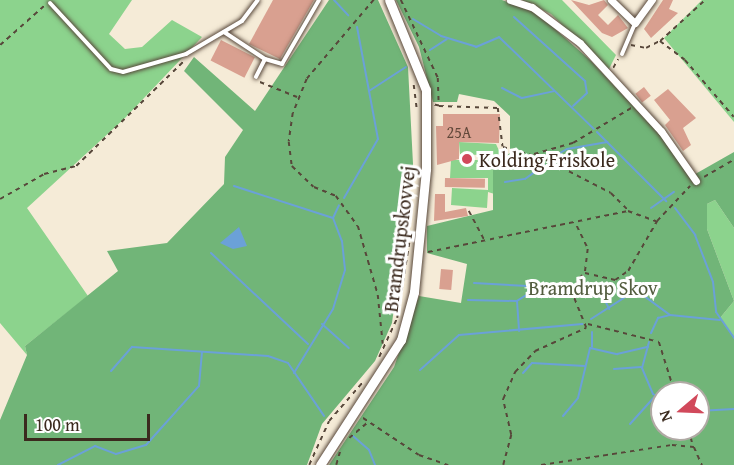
<!DOCTYPE html>
<style>
body{margin:0}
#map{position:relative;width:734px;height:465px;overflow:hidden;background:#f5ebd7;font-family:"Gentium Book Plus",serif}
div>[style]{position:absolute}
.green>*{inset:0;background:#8cd38d}
.forest>*{inset:0;background:#71b578}
.water>*{inset:0;background:#6ba1d8}
.stream>*{height:2px;margin:-1px;padding:0 1px;transform-origin:1px;border-radius:1px;background:#6ba1d8}
.building>*{inset:0;background:#d9a090;transform-origin:0 0}
.path>*{height:1.5px;margin-top:-0.75px;transform-origin:0;background:repeating-linear-gradient(90deg,#57473a 0 4.5px,transparent 0 9px)}
.roads{filter:drop-shadow(0 0 2px #57473a) drop-shadow(0 0 2px #57473a)}
.service>*{height:4px;margin:-2px;padding:0 2px;transform-origin:2px;border-radius:2px;background:#fff}
.minor>*{height:7px;margin:-3.5px;padding:0 3.5px;transform-origin:3.5px;border-radius:3.5px;background:#fff}
.tertiary>*{height:9px;margin:-4.5px;padding:0 4.5px;transform-origin:4.5px;border-radius:4.5px;background:#fff}
.dots>*{width:16px;height:16px;translate:-50% -50%;box-sizing:border-box;border:3px solid #fff;border-radius:50%}
span{translate:-50% -50%;white-space:nowrap;text-align:center;line-height:1.15;-webkit-text-stroke:6px #fff;paint-order:stroke}
.number-label{font-size:16px;color:#62483a}
.number-label span{-webkit-text-stroke-width:0}
.poi-label{font-size:20px;color:#3b2a1e}
.left{translate:0 -50%;text-align:left}
.street-label{font-size:20px;color:#3b2a1e}
.park-label{font-size:20px;color:#535d3f}
.north{position:absolute;left:650px;top:381px;width:60px;height:60px;box-sizing:border-box;background:#fff;border:2px solid #b1aaa5;border-radius:50%;rotate:251deg;font-size:16px;font-weight:700;line-height:24px;text-align:center;color:#3b2a1e}
.north::after{content:'';display:block;margin:auto;width:21px;height:27px;background:#d1495b;clip-path:polygon(50% 0,100% 100%,50% 72%,0 100%)}
.scale{position:absolute;left:24px;top:414px;width:126px;height:27px;box-sizing:border-box;border:3px solid #3b2a1e;border-top:0;padding-left:8px;font-size:18px;line-height:21px;white-space:nowrap;color:#3b2a1e;-webkit-text-stroke:4px #fff;paint-order:stroke}
</style>
<div id="map">
<div class="green">
<i style="clip-path:polygon(0 0,132px 0,109px 34px,125px 49px,142px 47px,172px 20px,202px 37px,125px 118px,27px 208px,88px 296px,25px 346px,27px 355px,0 323px)"></i>
<i style="clip-path:polygon(522px 0,562px 0,616px 55px,608px 71px,551px 14px)"></i>
<i style="clip-path:polygon(702px 0,734px 0,734px 122px,664px 38px)"></i>
<i style="clip-path:polygon(459px 142px,496px 144px,501px 155px,501px 196px,488px 192px,487px 208px,451px 205px,452px 188px,488px 190px,488px 178px,450px 178px,451px 160px,479px 160px,479px 155px,460px 154px)"></i>
<i style="clip-path:polygon(715px 200px,734px 228px,734px 336px,720px 318px,734px 301px,707px 229px,707px 204px)"></i>
</div>
<div class="forest">
<i style="clip-path:polygon(329px 0,378px 0,408px 67px,413px 164px,392px 323px,375px 361px,322px 424px,307px 465px,0 465px,0 420px,27px 355px,25px 346px,118px 271px,107px 251px,167px 243px,224px 184px,225px 157px,243px 130px,184px 71px,194px 57px,255px 111px)"></i>
<i style="clip-path:polygon(evenodd,396px 0,502px 0,538px 14px,591px 61px,661px 136px,690px 177px,734px 152px,734px 228px,715px 200px,707px 204px,707px 229px,734px 301px,720px 318px,734px 336px,734px 465px,329px 465px,394px 367px,419px 296px,461px 303px,467px 264px,427px 253px,427px 226px,493px 210px,493px 164px,510px 153px,510px 116px,494px 101px,459px 94px,457px 102px,433px 102px,419px 47px,396px 0,662px 393px,698px 393px,698px 429px,662px 429px,662px 393px)"></i>
</div>
<div class="water">
<i style="clip-path:polygon(239px 227px,247px 246px,233px 249px,220px 243px)"></i>
</div>
<div class="stream">
<i style="left:334px;top:0;width:21px;rotate:47deg"></i>
<i style="left:514px;top:17px;width:96px;rotate:42deg"></i>
<i style="left:585px;top:81px;width:12px;rotate:81deg"></i>
<i style="left:587px;top:93px;width:19px;rotate:137deg"></i>
<i style="left:413px;top:19px;width:33px;rotate:31deg"></i>
<i style="left:441px;top:36px;width:37px;rotate:17deg"></i>
<i style="left:476px;top:47px;width:25px;rotate:-23deg"></i>
<i style="left:499px;top:37px;width:132px;rotate:44.1deg"></i>
<i style="left:430px;top:50px;width:20px;rotate:-33deg"></i>
<i style="left:502px;top:88px;width:22px;rotate:27deg"></i>
<i style="left:522px;top:98px;width:33px;rotate:-12deg"></i>
<i style="left:369px;top:91px;width:44px;rotate:-33deg"></i>
<i style="left:597px;top:132px;width:98px;rotate:45deg"></i>
<i style="left:553px;top:157px;width:16px;rotate:-30deg"></i>
<i style="left:567px;top:149px;width:41px;rotate:-9.9deg"></i>
<i style="left:505px;top:182px;width:20px;rotate:-9deg"></i>
<i style="left:525px;top:179px;width:24px;rotate:-36deg"></i>
<i style="left:234px;top:186px;width:104px;rotate:17.9deg"></i>
<i style="left:333px;top:218px;width:25px;rotate:69deg"></i>
<i style="left:342px;top:241px;width:29px;rotate:84deg"></i>
<i style="left:345px;top:270px;width:41px;rotate:107.1deg"></i>
<i style="left:333px;top:309px;width:75px;rotate:121.4deg"></i>
<i style="left:344px;top:198px;width:68px;rotate:-60deg"></i>
<i style="left:378px;top:139px;width:114px;rotate:-100.6deg"></i>
<i style="left:651px;top:208px;width:28px;rotate:-35deg"></i>
<i style="left:675px;top:208px;width:34px;rotate:53deg"></i>
<i style="left:695px;top:235px;width:50px;rotate:69deg"></i>
<i style="left:713px;top:282px;width:30px;rotate:84deg"></i>
<i style="left:716px;top:312px;width:32px;rotate:55deg"></i>
<i style="left:333px;top:218px;width:14px;rotate:-65deg"></i>
<i style="left:211px;top:253px;width:133px;rotate:43.2deg"></i>
<i style="left:625px;top:282px;width:56px;rotate:36.3deg"></i>
<i style="left:670px;top:315px;width:50px;rotate:5.7deg"></i>
<i style="left:474px;top:283px;width:54px;rotate:3.2deg"></i>
<i style="left:528px;top:286px;width:8px;rotate:90deg"></i>
<i style="left:528px;top:294px;width:13px;rotate:148deg"></i>
<i style="left:517px;top:301px;width:30px;rotate:86deg"></i>
<i style="left:597px;top:285px;width:27px;rotate:63deg"></i>
<i style="left:468px;top:300px;width:49px;rotate:1.2deg"></i>
<i style="left:591px;top:319px;width:46px;rotate:-32.7deg"></i>
<i style="left:322px;top:324px;width:36px;rotate:42deg"></i>
<i style="left:592px;top:332px;width:15px;rotate:90deg"></i>
<i style="left:651px;top:333px;width:17px;rotate:-65deg"></i>
<i style="left:658px;top:318px;width:12px;rotate:-14deg"></i>
<i style="left:649px;top:342px;width:27px;rotate:105deg"></i>
<i style="left:642px;top:368px;width:28px;rotate:67deg"></i>
<i style="left:653px;top:394px;width:10px;rotate:29deg"></i>
<i style="left:614px;top:369px;width:27px;rotate:-4deg"></i>
<i style="left:420px;top:370px;width:52px;rotate:-41.9deg"></i>
<i style="left:459px;top:335px;width:124px;rotate:-5.1deg"></i>
<i style="left:111px;top:371px;width:32px;rotate:-49deg"></i>
<i style="left:132px;top:347px;width:136px;rotate:3.8deg"></i>
<i style="left:268px;top:356px;width:21px;rotate:19deg"></i>
<i style="left:288px;top:363px;width:64px;rotate:55.8deg"></i>
<i style="left:523px;top:373px;width:13px;rotate:-48deg"></i>
<i style="left:532px;top:363px;width:53px;rotate:3.2deg"></i>
<i style="left:698px;top:411px;width:36px;rotate:-3deg"></i>
<i style="left:563px;top:416px;width:23px;rotate:-50deg"></i>
<i style="left:578px;top:398px;width:51px;rotate:-76.5deg"></i>
<i style="left:590px;top:348px;width:28px;rotate:13deg"></i>
<i style="left:617px;top:354px;width:32px;rotate:-13deg"></i>
<i style="left:630px;top:424px;width:38px;rotate:-48deg"></i>
<i style="left:353px;top:436px;width:21px;rotate:41deg"></i>
<i style="left:369px;top:450px;width:16px;rotate:68deg"></i>
<i style="left:58px;top:465px;width:42px;rotate:-27.2deg"></i>
<i style="left:95px;top:446px;width:22px;rotate:21deg"></i>
<i style="left:116px;top:454px;width:31px;rotate:-17deg"></i>
<i style="left:146px;top:445px;width:79px;rotate:-48.1deg"></i>
<i style="left:199px;top:386px;width:34px;rotate:-85deg"></i>
</div>
<div class="building">
<i style="clip-path:polygon(273px 0,314px 0,280px 59px,249px 44px)"></i>
<i style="clip-path:polygon(571px 0,589px 5px,604px 0,608px 5px,598px 15px,608px 25px,618px 15px,628px 28px,612px 37px,602px 33px)"></i>
<i style="clip-path:polygon(663px 0,673px 0,669px 9px,678px 13px,651px 38px,644px 29px)"></i>
<i style="left:221px;top:40px;width:38px;height:23px;rotate:27deg"></i>
<i style="left:644px;top:87px;width:11px;height:11px;rotate:52deg"></i>
<i style="clip-path:polygon(668px 89px,696px 118px,683px 128px,691px 145px,683px 151px,665px 125px,670px 120px,654px 100px)"></i>
<i style="clip-path:polygon(443px 114px,500px 114px,499px 143px,459px 142px,459px 159px,437px 165px,436px 126px,443px 126px)"></i>
<i style="left:445px;top:178px;width:40px;height:9px;rotate:1deg"></i>
<i style="clip-path:polygon(435px 194px,445px 194px,445px 212px,466px 208px,468px 216px,434px 221px)"></i>
<i style="left:441px;top:269px;width:12px;height:20px;rotate:5deg"></i>
</div>
<div class="path">
<i style="left:374px;top:0;width:104px;rotate:130.3deg"></i>
<i style="left:307px;top:79px;width:37px;rotate:112deg"></i>
<i style="left:293px;top:113px;width:29px;rotate:98deg"></i>
<i style="left:289px;top:142px;width:24px;rotate:83deg"></i>
<i style="left:292px;top:166px;width:30px;rotate:44deg"></i>
<i style="left:314px;top:187px;width:24px;rotate:22deg"></i>
<i style="left:336px;top:196px;width:37px;rotate:54deg"></i>
<i style="left:358px;top:226px;width:72px;rotate:73.8deg"></i>
<i style="left:378px;top:295px;width:49px;rotate:84.2deg"></i>
<i style="left:401px;top:0;width:86px;rotate:64.6deg"></i>
<i style="left:438px;top:78px;width:28px;rotate:88deg"></i>
<i style="left:439px;top:106px;width:5px;rotate:-169deg"></i>
<i style="left:660px;top:41px;width:31px;rotate:37deg"></i>
<i style="left:685px;top:60px;width:75px;rotate:49.3deg"></i>
<i style="left:0;top:45px;width:59px;rotate:-41.6deg"></i>
<i style="left:631px;top:45px;width:15px;rotate:11deg"></i>
<i style="left:646px;top:48px;width:16px;rotate:-27deg"></i>
<i style="left:660px;top:41px;width:61px;rotate:-42.3deg"></i>
<i style="left:613px;top:68px;width:10px;rotate:-61deg"></i>
<i style="left:260px;top:82px;width:40px;rotate:22deg"></i>
<i style="left:414px;top:85px;width:25px;rotate:83deg"></i>
<i style="left:439px;top:106px;width:59px;rotate:1.9deg"></i>
<i style="left:498px;top:108px;width:39px;rotate:83deg"></i>
<i style="left:503px;top:147px;width:44px;rotate:15.9deg"></i>
<i style="left:545px;top:159px;width:74px;rotate:27.3deg"></i>
<i style="left:611px;top:193px;width:24px;rotate:45deg"></i>
<i style="left:534px;top:154px;width:41px;rotate:-15.8deg"></i>
<i style="left:573px;top:143px;width:68px;rotate:-31.1deg"></i>
<i style="left:704px;top:177px;width:34px;rotate:-30deg"></i>
<i style="left:0;top:199px;width:51px;rotate:-29.6deg"></i>
<i style="left:44px;top:174px;width:33px;rotate:-14deg"></i>
<i style="left:76px;top:166px;width:149px;rotate:-44.2deg"></i>
<i style="left:469px;top:211px;width:34px;rotate:62deg"></i>
<i style="left:577px;top:226px;width:25px;rotate:64deg"></i>
<i style="left:588px;top:249px;width:23px;rotate:97deg"></i>
<i style="left:428px;top:252px;width:204px;rotate:-11.6deg"></i>
<i style="left:628px;top:211px;width:30px;rotate:20deg"></i>
<i style="left:588px;top:324px;width:73px;rotate:14.2deg"></i>
<i style="left:659px;top:342px;width:53px;rotate:72.6deg"></i>
<i style="left:379px;top:357px;width:43px;rotate:-65.2deg"></i>
<i style="left:397px;top:318px;width:76px;rotate:-80.9deg"></i>
<i style="left:363px;top:418px;width:67px;rotate:33.5deg"></i>
<i style="left:419px;top:455px;width:31px;rotate:19deg"></i>
<i style="left:689px;top:429px;width:17px;rotate:77deg"></i>
<i style="left:349px;top:438px;width:25px;rotate:-40deg"></i>
<i style="left:309px;top:465px;width:48px;rotate:-65.6deg"></i>
<i style="left:329px;top:421px;width:50px;rotate:-49deg"></i>
<i style="left:336px;top:465px;width:15px;rotate:-74deg"></i>
<i style="left:503px;top:465px;width:31px;rotate:-75deg"></i>
<i style="left:511px;top:435px;width:37px;rotate:-103deg"></i>
<i style="left:503px;top:399px;width:30px;rotate:-66deg"></i>
<i style="left:515px;top:372px;width:29px;rotate:-46deg"></i>
<i style="left:535px;top:351px;width:56px;rotate:-24.3deg"></i>
<i style="left:586px;top:328px;width:38px;rotate:-112deg"></i>
<i style="left:572px;top:293px;width:17px;rotate:-65deg"></i>
<i style="left:579px;top:278px;width:8px;rotate:-40deg"></i>
<i style="left:585px;top:273px;width:31px;rotate:13deg"></i>
<i style="left:615px;top:280px;width:16px;rotate:-35deg"></i>
<i style="left:628px;top:271px;width:58px;rotate:-59.9deg"></i>
<i style="left:657px;top:221px;width:48px;rotate:-46.7deg"></i>
<i style="left:541px;top:465px;width:133px;rotate:-8.7deg"></i>
<i style="left:672px;top:445px;width:22px;rotate:5deg"></i>
<i style="left:694px;top:447px;width:20px;rotate:66deg"></i>
</div>
<div class="roads">
<div class="service">
<i style="left:50px;top:3px;width:90px;rotate:47.3deg"></i>
<i style="left:111px;top:69px;width:12px;rotate:14deg"></i>
<i style="left:123px;top:72px;width:66px;rotate:-15.9deg"></i>
<i style="left:186px;top:54px;width:65px;rotate:-30.5deg"></i>
<i style="left:242px;top:21px;width:26px;rotate:-53deg"></i>
<i style="left:224px;top:32px;width:49px;rotate:33.4deg"></i>
<i style="left:265px;top:59px;width:20px;rotate:117deg"></i>
<i style="left:622px;top:54px;width:34px;rotate:-67deg"></i>
<i style="left:265px;top:59px;width:18px;rotate:16deg"></i>
<i style="left:282px;top:64px;width:74px;rotate:-60deg"></i>
</div>
<div class="minor">
<i style="left:510px;top:0;width:23px;rotate:18deg"></i>
<i style="left:532px;top:7px;width:60px;rotate:36.9deg"></i>
<i style="left:580px;top:43px;width:120px;rotate:47.4deg"></i>
<i style="left:661px;top:131px;width:61px;rotate:55deg"></i>
<i style="left:611px;top:0;width:33px;rotate:44deg"></i>
<i style="left:635px;top:23px;width:29px;rotate:-54deg"></i>
</div>
<div class="tertiary">
<i style="left:320px;top:465px;width:149px;rotate:-57.1deg"></i>
<i style="left:401px;top:340px;width:50px;rotate:-74.8deg"></i>
<i style="left:414px;top:292px;width:124px;rotate:-84.4deg"></i>
<i style="left:426px;top:169px;width:79px;rotate:-90deg"></i>
<i style="left:426px;top:90px;width:97px;rotate:-112.3deg"></i>
</div>
</div>
<div class="dots">
<i style="left:467px;top:159px;background:#d1495b"></i>
</div>
<div class="number-label">
<span style="left:459px;top:132px">25A</span>
</div>
<div class="poi-label">
<span class="left" style="left:479px;top:159px">Kolding Friskole</span>
</div>
<div class="street-label">
<span style="left:399px;top:239px;rotate:-83deg">Bramdrupskovvej</span>
</div>
<div class="park-label">
<span style="left:593px;top:287px">Bramdrup Skov</span>
</div>
<div class="north">N</div>
<div class="scale">100 m</div>
</div>
